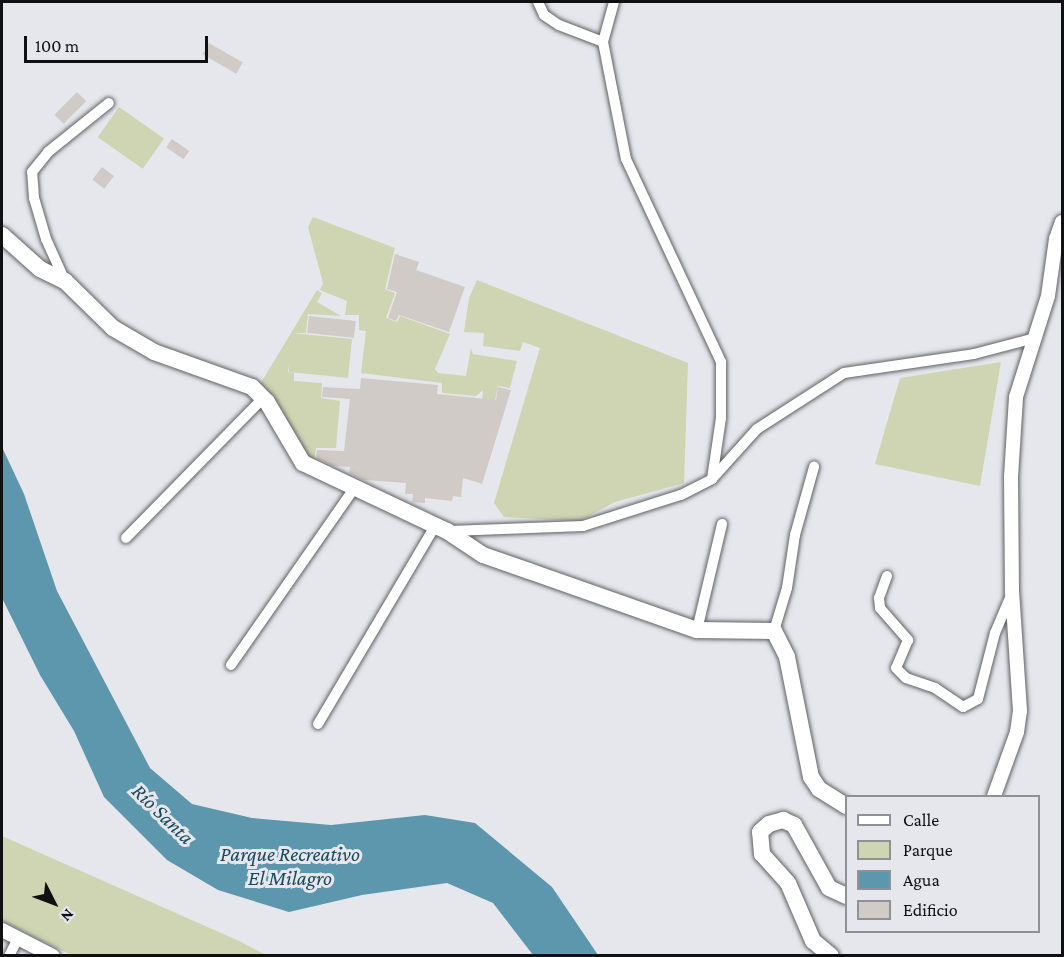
<!DOCTYPE html>
<meta charset="utf-8">
<style>
body{margin:0}
#map{position:relative;width:1064px;height:957px;overflow:hidden;background:#e5e7ec;font-family:"Crimson Pro",serif}
div>[style]{position:absolute}
.green>*{inset:0;background:#cfd5b2;transform-origin:0 0}
.water>*{inset:0;background:#5c97ad}
.building>*{inset:0;background:#d0cbc7;transform-origin:0 0}
.roads{filter:drop-shadow(0 0 2px #606166) drop-shadow(0 0 2px #606166)}
.street>*{height:10px;margin:-5px;padding:0 5px;transform-origin:5px;border-radius:5px;background:#fff}
.secondary>*{height:14px;margin:-7px;padding:0 7px;transform-origin:7px;border-radius:7px;background:#fff}
.primary>*{height:16px;margin:-8px;padding:0 8px;transform-origin:8px;border-radius:8px;background:#fff}
span{translate:-50% -50%;white-space:nowrap;text-align:center;line-height:1.15;-webkit-text-stroke:6px #e5e7ec;paint-order:stroke}
.water-label{font-size:21px;color:#17495b;font-style:italic}
.frame{position:absolute;inset:0;border:3px solid #101012;pointer-events:none}
.legend{position:absolute;left:845px;top:795px;width:195px;height:138px;box-sizing:border-box;background:#e5e7ec;border:2px solid #909195;margin:0;padding:8px 10px;list-style:none;font-size:18px;color:#101012}
.legend li{display:flex;align-items:center;gap:12px;height:30px}
.legend b{width:30px;border:2px solid #909195}
.north{position:absolute;left:24px;top:873px;width:60px;height:60px;-webkit-text-stroke:4px #e5e7ec;paint-order:stroke;rotate:132deg;font-size:16px;font-weight:700;line-height:24px;text-align:center;color:#101012}
.north::after{content:'';display:block;margin:auto;width:21px;height:27px;background:#101012;clip-path:polygon(50% 0,100% 100%,50% 72%,0 100%)}
.scale{position:absolute;left:24px;top:36px;width:184px;height:27px;box-sizing:border-box;border:3px solid #101012;border-top:0;padding-left:8px;font-size:18px;line-height:21px;white-space:nowrap;color:#101012;-webkit-text-stroke:4px #e5e7ec;paint-order:stroke}
</style>
<div id="map">
<div class="green">
<i style="left:119px;top:107px;width:55px;height:37px;rotate:35deg"></i>
<i style="clip-path:polygon(313px 217px,395px 248px,385px 289px,395px 293px,386px 318px,397px 322px,400px 316px,450px 334px,435px 369px,438px 373px,466px 376px,471px 348px,473px 354px,517px 361px,510px 388px,498px 386px,491px 420px,481px 418px,483px 390px,476px 396px,442px 393px,442px 383px,361px 373px,366px 331px,359px 330px,359px 315px,345px 315px,347px 301px,320px 290px,323px 283px,308px 227px)"></i>
<i style="clip-path:polygon(477px 280px,688px 363px,684px 483px,615px 502px,579px 521px,504px 517px,494px 503px,540px 348px,523px 342px,520px 351px,483px 346px,484px 333px,464px 332px,469px 298px)"></i>
<i style="clip-path:polygon(317px 290px,322px 293px,317px 302px,341px 316px,308px 314px,306px 333px,292px 333px,352px 339px,348px 378px,289px 372px,289px 365px,288px 372px,294px 373px,294px 381px,322px 383px,321px 398px,340px 401px,336px 448px,316px 448px,314px 464px,303px 456px,259px 386px)"></i>
<i style="clip-path:polygon(1001px 362px,980px 486px,875px 464px,900px 378px)"></i>
<i style="clip-path:polygon(2px 836px,239px 941px,266px 955px,71px 955px,2px 921px)"></i>
</div>
<div class="water">
<i style="clip-path:polygon(2px 447px,24px 494px,57px 591px,150px 768px,192px 804px,252px 818px,331px 825px,425px 815px,475px 823px,552px 887px,598px 955px,533px 955px,493px 903px,447px 883px,362px 895px,289px 912px,218px 890px,167px 860px,104px 797px,74px 731px,40px 675px,2px 598px)"></i>
</div>
<div class="building">
<i style="left:209px;top:43px;width:39px;height:13px;rotate:30deg"></i>
<i style="left:77px;top:92px;width:13px;height:32px;rotate:45deg"></i>
<i style="left:172px;top:139px;width:21px;height:10px;rotate:35deg"></i>
<i style="left:102px;top:167px;width:15px;height:16px;rotate:37deg"></i>
<i style="clip-path:polygon(395px 254px,419px 262px,416px 270px,465px 287px,449px 332px,399px 315px,396px 321px,388px 318px,397px 292px,387px 289px)"></i>
<i style="left:309px;top:316px;width:47px;height:17px;rotate:6deg"></i>
<i style="clip-path:polygon(361px 378px,438px 385px,437px 394px,496px 400px,498px 387px,511px 390px,482px 484px,463px 478px,461px 497px,453px 496px,452px 501px,425px 498px,425px 503px,412px 502px,413px 494px,405px 494px,406px 483px,364px 480px,349px 473px,350px 467px,334px 466px,316px 458px,317px 450px,344px 451px,350px 399px,322px 397px,323px 387px,360px 389px)"></i>
</div>
<div class="roads">
<div class="street">
<i style="left:538px;top:2px;width:14px;rotate:65deg"></i>
<i style="left:544px;top:15px;width:18px;rotate:34deg"></i>
<i style="left:559px;top:25px;width:47px;rotate:21.1deg"></i>
<i style="left:614px;top:2px;width:41px;rotate:105.4deg"></i>
<i style="left:603px;top:42px;width:119px;rotate:78.9deg"></i>
<i style="left:626px;top:159px;width:224px;rotate:64.9deg"></i>
<i style="left:721px;top:362px;width:56px;rotate:90deg"></i>
<i style="left:721px;top:418px;width:62px;rotate:98.4deg"></i>
<i style="left:65px;top:281px;width:46px;rotate:-114.3deg"></i>
<i style="left:46px;top:239px;width:43px;rotate:-106.3deg"></i>
<i style="left:34px;top:198px;width:26px;rotate:-94deg"></i>
<i style="left:32px;top:172px;width:26px;rotate:-51deg"></i>
<i style="left:48px;top:152px;width:78px;rotate:-38.8deg"></i>
<i style="left:450px;top:531px;width:133px;rotate:-2.2deg"></i>
<i style="left:583px;top:526px;width:103px;rotate:-17.6deg"></i>
<i style="left:681px;top:495px;width:35px;rotate:-27deg"></i>
<i style="left:712px;top:479px;width:67px;rotate:-48deg"></i>
<i style="left:757px;top:429px;width:103px;rotate:-32.8deg"></i>
<i style="left:844px;top:373px;width:131px;rotate:-8.3deg"></i>
<i style="left:974px;top:354px;width:63px;rotate:-14.7deg"></i>
<i style="left:126px;top:538px;width:196px;rotate:-45.6deg"></i>
<i style="left:887px;top:576px;width:23px;rotate:110deg"></i>
<i style="left:879px;top:598px;width:10px;rotate:84deg"></i>
<i style="left:880px;top:608px;width:43px;rotate:48.8deg"></i>
<i style="left:908px;top:640px;width:30px;rotate:113deg"></i>
<i style="left:896px;top:668px;width:14px;rotate:45deg"></i>
<i style="left:906px;top:678px;width:31px;rotate:19deg"></i>
<i style="left:935px;top:688px;width:34px;rotate:34deg"></i>
<i style="left:963px;top:707px;width:17px;rotate:-28deg"></i>
<i style="left:978px;top:699px;width:68px;rotate:-75.6deg"></i>
<i style="left:995px;top:633px;width:43px;rotate:-67deg"></i>
<i style="left:697px;top:630px;width:109px;rotate:-76.7deg"></i>
<i style="left:774px;top:631px;width:45px;rotate:-73.2deg"></i>
<i style="left:787px;top:588px;width:54px;rotate:-81.4deg"></i>
<i style="left:795px;top:535px;width:71px;rotate:-74.4deg"></i>
<i style="left:231px;top:665px;width:215px;rotate:-55.1deg"></i>
<i style="left:318px;top:724px;width:230px;rotate:-59.4deg"></i>
<i style="left:9px;top:956px;width:20px;rotate:-63deg"></i>
</div>
<div class="secondary">
<i style="left:994px;top:796px;width:68px;rotate:-70.2deg"></i>
<i style="left:1017px;top:732px;width:21px;rotate:-82deg"></i>
<i style="left:1020px;top:711px;width:119px;rotate:-93.8deg"></i>
<i style="left:1012px;top:592px;width:115px;rotate:-90.5deg"></i>
<i style="left:1011px;top:477px;width:80px;rotate:-86.4deg"></i>
<i style="left:1016px;top:397px;width:106px;rotate:-72.4deg"></i>
<i style="left:1048px;top:296px;width:58px;rotate:-82deg"></i>
<i style="left:1056px;top:239px;width:18px;rotate:-71deg"></i>
<i style="left:2px;top:930px;width:57px;rotate:27deg"></i>
</div>
<div class="primary">
<i style="left:2px;top:235px;width:51px;rotate:41.8deg"></i>
<i style="left:40px;top:269px;width:28px;rotate:26deg"></i>
<i style="left:65px;top:281px;width:67px;rotate:44.4deg"></i>
<i style="left:113px;top:328px;width:48px;rotate:30.3deg"></i>
<i style="left:154px;top:352px;width:104px;rotate:19.7deg"></i>
<i style="left:252px;top:387px;width:21px;rotate:45deg"></i>
<i style="left:267px;top:402px;width:71px;rotate:59.5deg"></i>
<i style="left:303px;top:463px;width:159px;rotate:25.3deg"></i>
<i style="left:447px;top:531px;width:43px;rotate:33.7deg"></i>
<i style="left:483px;top:555px;width:49px;rotate:19.2deg"></i>
<i style="left:529px;top:571px;width:178px;rotate:19.4deg"></i>
<i style="left:697px;top:630px;width:77px;rotate:0.7deg"></i>
<i style="left:774px;top:631px;width:29px;rotate:63deg"></i>
<i style="left:787px;top:657px;width:122px;rotate:78.7deg"></i>
<i style="left:811px;top:777px;width:14px;rotate:56deg"></i>
<i style="left:819px;top:789px;width:32px;rotate:32deg"></i>
<i style="left:831px;top:956px;width:23px;rotate:-140deg"></i>
<i style="left:813px;top:941px;width:63px;rotate:-113.3deg"></i>
<i style="left:788px;top:883px;width:39px;rotate:-132deg"></i>
<i style="left:762px;top:854px;width:22px;rotate:-95deg"></i>
<i style="left:760px;top:832px;width:12px;rotate:-42deg"></i>
<i style="left:769px;top:824px;width:15px;rotate:-16deg"></i>
<i style="left:783px;top:820px;width:12px;rotate:24deg"></i>
<i style="left:794px;top:825px;width:72px;rotate:60.9deg"></i>
<i style="left:829px;top:888px;width:19px;rotate:25deg"></i>
</div>
</div>
<div class="water-label">
<span style="left:163px;top:814px;rotate:44deg">Río Santa</span>
<span style="left:290px;top:866px">Parque Recreativo<br>El Milagro</span>
</div>
<div class="frame"></div>
<ul class="legend">
<li><b style="height:8px;background:#fff"></b>Calle</li>
<li><b style="height:16px;background:#cfd5b2"></b>Parque</li>
<li><b style="height:16px;background:#5c97ad"></b>Agua</li>
<li><b style="height:16px;background:#d0cbc7"></b>Edificio</li>
</ul>
<div class="north">N</div>
<div class="scale">100 m</div>
</div>
